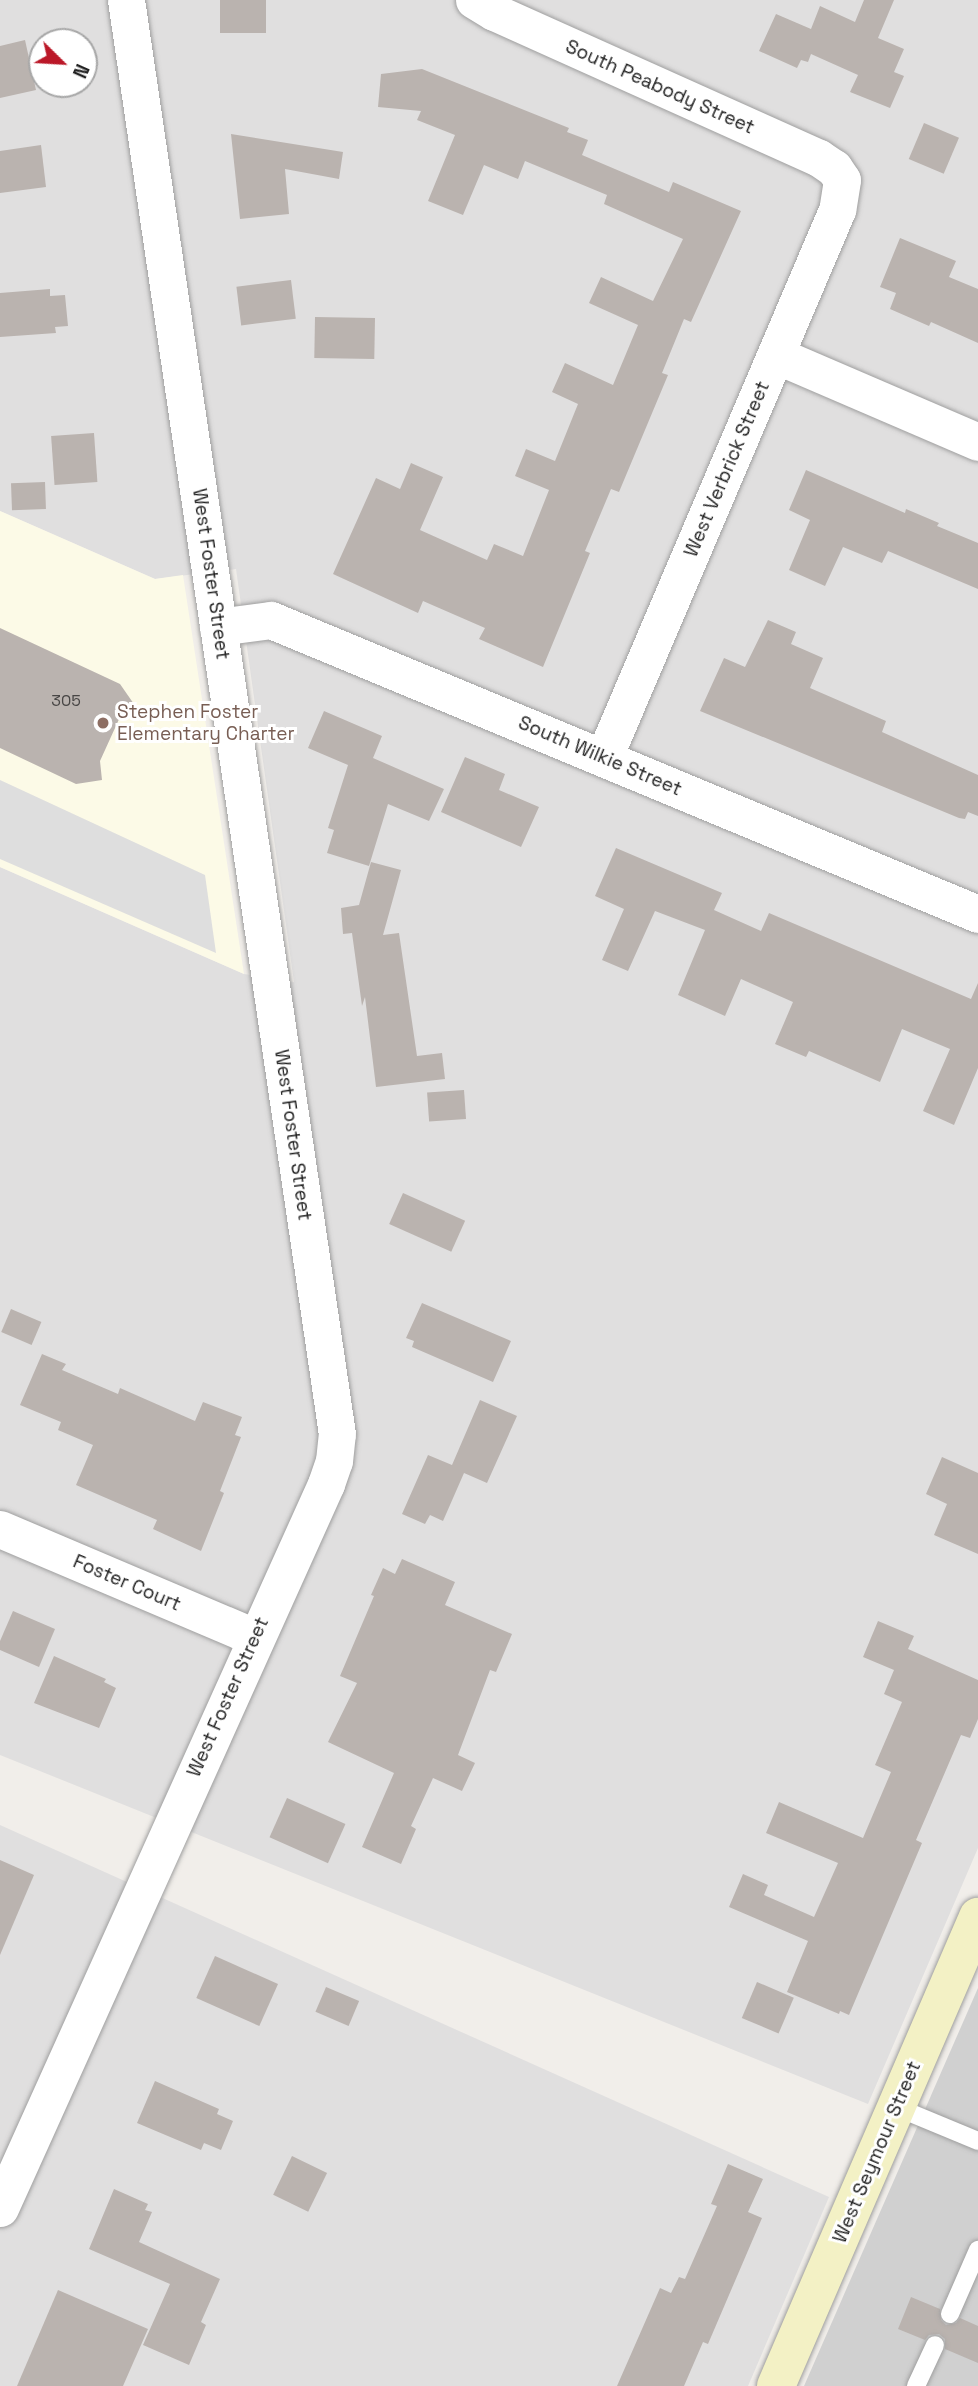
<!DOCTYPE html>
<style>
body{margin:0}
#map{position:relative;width:978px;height:2386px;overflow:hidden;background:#f1eeea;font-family:"Space Grotesk",sans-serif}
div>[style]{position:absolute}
.residential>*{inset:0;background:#e0dfdf}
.education>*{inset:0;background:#fcfae7}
.religious>*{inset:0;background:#d0d0d0}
.parking>*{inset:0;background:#dedede}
.building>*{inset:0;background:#bab3af;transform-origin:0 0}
.roads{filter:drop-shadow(0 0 2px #9f9f9f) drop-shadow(0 0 2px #9f9f9f)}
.lane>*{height:18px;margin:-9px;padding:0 9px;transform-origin:9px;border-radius:9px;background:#fff}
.street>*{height:37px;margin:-18.5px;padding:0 18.5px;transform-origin:18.5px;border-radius:18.5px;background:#fff}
.secondary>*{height:38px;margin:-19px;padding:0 19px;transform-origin:19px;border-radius:19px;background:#f3f1c5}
.dots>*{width:19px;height:19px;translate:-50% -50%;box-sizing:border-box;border:4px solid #fff;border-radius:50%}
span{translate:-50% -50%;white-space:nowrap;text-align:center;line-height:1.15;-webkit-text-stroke:6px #fff;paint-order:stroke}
.number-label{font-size:16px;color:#484645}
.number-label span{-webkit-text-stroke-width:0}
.street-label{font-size:19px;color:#222}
.education-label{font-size:19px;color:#785e54}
.left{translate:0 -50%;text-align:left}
.north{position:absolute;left:28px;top:28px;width:70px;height:70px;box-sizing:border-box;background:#fff;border:2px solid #a7a7a7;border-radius:50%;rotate:114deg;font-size:19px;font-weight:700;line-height:28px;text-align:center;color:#222}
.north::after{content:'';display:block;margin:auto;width:24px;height:32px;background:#bb1828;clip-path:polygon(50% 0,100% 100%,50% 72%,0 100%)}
</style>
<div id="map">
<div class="residential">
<i style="clip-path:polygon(evenodd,0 0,978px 0,978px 1848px,868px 2104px,0 1755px,0 867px,244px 974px,294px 982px,236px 569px,155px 579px,0 511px,0 0,42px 42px,84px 42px,84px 84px,42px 84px,42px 42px)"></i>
<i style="clip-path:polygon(0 1825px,829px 2197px,748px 2386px,0 2386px)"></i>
</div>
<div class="education">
<i style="clip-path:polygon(0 511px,155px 579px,183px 575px,244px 974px,0 867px)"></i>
</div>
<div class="religious">
<i style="clip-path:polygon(978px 1988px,978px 2386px,804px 2386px)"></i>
</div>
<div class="parking">
<i style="clip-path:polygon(0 780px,205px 875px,216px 953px,0 859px)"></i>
</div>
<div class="building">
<i style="left:220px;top:0;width:46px;height:33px"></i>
<i style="clip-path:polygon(864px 0,894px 0,878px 38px,904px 49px,894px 72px,904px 76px,890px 108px,850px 92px,858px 75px,811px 54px,808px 62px,801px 60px,797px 68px,759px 51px,776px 14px,811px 29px,820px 6px,855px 22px)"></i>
<i style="clip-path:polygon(25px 40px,36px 90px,0 98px,0 46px)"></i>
<i style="clip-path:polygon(422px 69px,569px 128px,567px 132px,588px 140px,582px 155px,669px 192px,673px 182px,741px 211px,691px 322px,684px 319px,662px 373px,668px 375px,619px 492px,611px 489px,585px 551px,590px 553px,543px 667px,479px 639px,485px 628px,423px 601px,418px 613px,333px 574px,376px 478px,400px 489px,411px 463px,443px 477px,420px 530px,487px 560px,494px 544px,523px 556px,549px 490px,515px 476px,526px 449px,555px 461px,578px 404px,552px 392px,565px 363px,613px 385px,638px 325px,589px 303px,601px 277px,653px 301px,683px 239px,604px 204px,607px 195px,525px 161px,518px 179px,484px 165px,463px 215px,428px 201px,455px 135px,417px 120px,421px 111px,378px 107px,381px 74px)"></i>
<i style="left:924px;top:123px;width:38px;height:39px;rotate:23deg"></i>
<i style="clip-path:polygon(231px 134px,343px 152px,339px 179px,285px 169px,289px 214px,240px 219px)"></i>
<i style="clip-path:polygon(41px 145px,46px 187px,0 193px,0 151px)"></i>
<i style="clip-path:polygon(900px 238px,956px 261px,949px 277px,978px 289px,978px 343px,931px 322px,929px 326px,890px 309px,896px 293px,880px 287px)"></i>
<i style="left:291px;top:280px;width:39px;height:55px;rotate:83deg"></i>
<i style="clip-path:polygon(50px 289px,50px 296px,65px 295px,68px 326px,55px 327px,56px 333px,0 337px,0 293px)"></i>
<i style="left:315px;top:317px;width:60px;height:41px;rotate:1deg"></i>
<i style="left:94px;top:433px;width:49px;height:43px;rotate:86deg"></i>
<i style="clip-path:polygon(806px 470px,905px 513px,906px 509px,939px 523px,937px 526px,978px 543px,978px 589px,888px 551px,882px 563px,843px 547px,825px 586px,789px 570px,810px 520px,789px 510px)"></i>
<i style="left:45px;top:482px;width:27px;height:34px;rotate:88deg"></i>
<i style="clip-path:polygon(768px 620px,796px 632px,791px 644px,823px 658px,810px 688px,886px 721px,882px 732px,978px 775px,978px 816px,968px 812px,965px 819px,959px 818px,700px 711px,724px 658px,745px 667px)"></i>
<i style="clip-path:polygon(0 628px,120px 684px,136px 707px,120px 717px,100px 761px,102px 780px,76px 784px,0 748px)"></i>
<i style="clip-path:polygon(324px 711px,382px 736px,373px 758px,444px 789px,429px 821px,388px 804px,369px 866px,327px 853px,334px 830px,328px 828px,348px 765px,308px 748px)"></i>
<i style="clip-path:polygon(465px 757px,505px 774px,499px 790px,539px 807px,521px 847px,441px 812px)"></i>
<i style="clip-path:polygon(616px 848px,722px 893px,714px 910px,761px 931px,769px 913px,971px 999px,978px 983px,978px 1068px,954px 1125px,923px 1111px,950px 1049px,902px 1029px,880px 1082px,809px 1051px,806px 1057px,775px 1044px,793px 1002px,741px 979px,725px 1016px,678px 995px,705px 930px,655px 911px,628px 971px,602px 960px,624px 909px,595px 896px)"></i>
<i style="clip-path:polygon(371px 862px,401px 870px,383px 935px,399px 933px,417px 1056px,442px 1053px,445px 1079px,376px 1087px,365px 997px,362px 1006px,352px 933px,343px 934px,341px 908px,359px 905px)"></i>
<i style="left:464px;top:1090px;width:29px;height:37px;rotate:86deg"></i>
<i style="left:403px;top:1193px;width:68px;height:34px;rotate:24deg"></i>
<i style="clip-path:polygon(422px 1303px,511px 1341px,493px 1382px,412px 1347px,414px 1341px,406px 1338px)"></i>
<i style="left:11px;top:1309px;width:33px;height:25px;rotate:23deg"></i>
<i style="clip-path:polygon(42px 1354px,66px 1364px,62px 1370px,118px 1394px,120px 1388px,195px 1421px,203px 1402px,242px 1417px,235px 1435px,241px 1437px,220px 1491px,224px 1493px,201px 1551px,153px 1529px,157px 1520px,76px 1485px,93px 1445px,58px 1430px,61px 1422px,20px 1405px)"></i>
<i style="clip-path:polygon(480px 1400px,517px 1416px,487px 1483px,464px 1473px,443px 1521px,430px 1515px,425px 1524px,402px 1514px,428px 1455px,452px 1465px)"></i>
<i style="clip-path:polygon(942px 1457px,978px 1473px,978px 1554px,934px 1535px,947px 1504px,926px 1494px)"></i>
<i style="clip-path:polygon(402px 1559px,455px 1582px,445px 1605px,512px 1634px,496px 1672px,490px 1670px,458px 1755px,475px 1763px,462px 1791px,433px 1778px,411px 1826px,416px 1829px,401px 1864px,362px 1847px,394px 1773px,328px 1742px,357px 1683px,340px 1676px,374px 1596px,371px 1595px,383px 1568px,395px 1574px)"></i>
<i style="clip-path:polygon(13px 1611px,55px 1629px,39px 1667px,0 1650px,0 1641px)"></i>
<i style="clip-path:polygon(878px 1621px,914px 1636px,908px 1649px,978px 1680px,978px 1719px,970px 1738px,961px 1735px,916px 1840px,922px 1843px,849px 2015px,840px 2011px,839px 2014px,787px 1992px,808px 1941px,729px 1907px,743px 1874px,768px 1885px,764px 1895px,814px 1917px,838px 1863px,766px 1833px,779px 1802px,863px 1838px,891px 1772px,875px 1765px,902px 1702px,884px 1694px,894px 1670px,863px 1657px)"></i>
<i style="clip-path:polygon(54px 1656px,106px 1679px,104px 1682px,116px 1688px,99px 1728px,34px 1703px)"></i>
<i style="left:287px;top:1798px;width:64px;height:43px;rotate:24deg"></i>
<i style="clip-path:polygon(0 1860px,34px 1875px,0 1955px)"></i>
<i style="left:215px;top:1956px;width:69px;height:46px;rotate:24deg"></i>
<i style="left:757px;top:1982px;width:40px;height:39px;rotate:23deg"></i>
<i style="left:326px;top:1987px;width:36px;height:27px;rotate:23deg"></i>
<i style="clip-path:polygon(155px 2081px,219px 2109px,217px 2114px,233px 2121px,221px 2150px,204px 2143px,201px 2150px,137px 2123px)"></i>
<i style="left:292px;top:2156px;width:39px;height:43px;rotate:26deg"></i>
<i style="clip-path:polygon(728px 2164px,763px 2179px,748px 2212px,762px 2218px,708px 2344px,703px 2342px,684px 2386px,617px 2386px,660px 2288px,671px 2293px,679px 2277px,685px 2279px,717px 2206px,711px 2204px)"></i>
<i style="clip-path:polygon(114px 2189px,148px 2204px,145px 2210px,152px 2212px,139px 2242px,220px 2279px,201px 2322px,206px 2325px,189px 2365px,143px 2345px,170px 2284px,89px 2249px)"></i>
<i style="clip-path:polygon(58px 2290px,148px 2329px,123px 2386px,17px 2386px)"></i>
<i style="clip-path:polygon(911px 2297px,940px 2309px,941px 2320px,946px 2325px,956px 2323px,960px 2318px,978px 2326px,978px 2363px,945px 2349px,945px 2339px,939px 2334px,929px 2335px,925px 2340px,898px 2329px)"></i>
</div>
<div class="roads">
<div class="lane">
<i style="left:896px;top:2107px;width:89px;rotate:22.5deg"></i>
<i style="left:950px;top:2314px;width:70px;rotate:-66.4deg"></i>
<i style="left:916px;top:2386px;width:45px;rotate:-65.1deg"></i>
</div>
<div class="street">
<i style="left:474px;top:0;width:23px;rotate:31deg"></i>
<i style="left:494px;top:12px;width:356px;rotate:24.2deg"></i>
<i style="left:819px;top:158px;width:18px;rotate:34deg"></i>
<i style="left:834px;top:168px;width:14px;rotate:56deg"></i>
<i style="left:842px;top:180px;width:30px;rotate:99deg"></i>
<i style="left:837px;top:210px;width:595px;rotate:113.07deg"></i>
<i style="left:776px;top:355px;width:220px;rotate:23.3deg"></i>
<i style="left:218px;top:627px;width:53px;rotate:-7.5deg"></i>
<i style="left:271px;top:620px;width:766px;rotate:22.58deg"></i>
<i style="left:0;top:1529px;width:277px;rotate:23deg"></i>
<i style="left:0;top:2208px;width:794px;rotate:-65.76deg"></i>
<i style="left:326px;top:1484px;width:24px;rotate:-71deg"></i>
<i style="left:334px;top:1461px;width:27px;rotate:-84deg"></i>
<i style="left:337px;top:1434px;width:1449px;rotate:-98.37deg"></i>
</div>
<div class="secondary">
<i style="left:776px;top:2386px;width:511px;rotate:-66.7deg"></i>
</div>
</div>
<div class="dots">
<i style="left:103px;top:723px;background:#8d6e63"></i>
</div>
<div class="number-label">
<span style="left:66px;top:701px">305</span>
</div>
<div class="street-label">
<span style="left:660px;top:87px;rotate:24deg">South Peabody Street</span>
<span style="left:727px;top:469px;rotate:-67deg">West Verbrick Street</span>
<span style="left:211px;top:574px;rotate:82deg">West Foster Street</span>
<span style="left:600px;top:756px;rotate:23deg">South Wilkie Street</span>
<span style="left:293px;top:1135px;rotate:82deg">West Foster Street</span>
<span style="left:127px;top:1583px;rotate:23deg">Foster Court</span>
<span style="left:228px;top:1697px;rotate:-66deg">West Foster Street</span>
<span style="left:877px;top:2152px;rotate:-67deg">West Seymour Street</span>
</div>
<div class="education-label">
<span class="left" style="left:117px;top:723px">Stephen Foster<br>Elementary Charter</span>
</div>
<div class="north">N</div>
</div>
